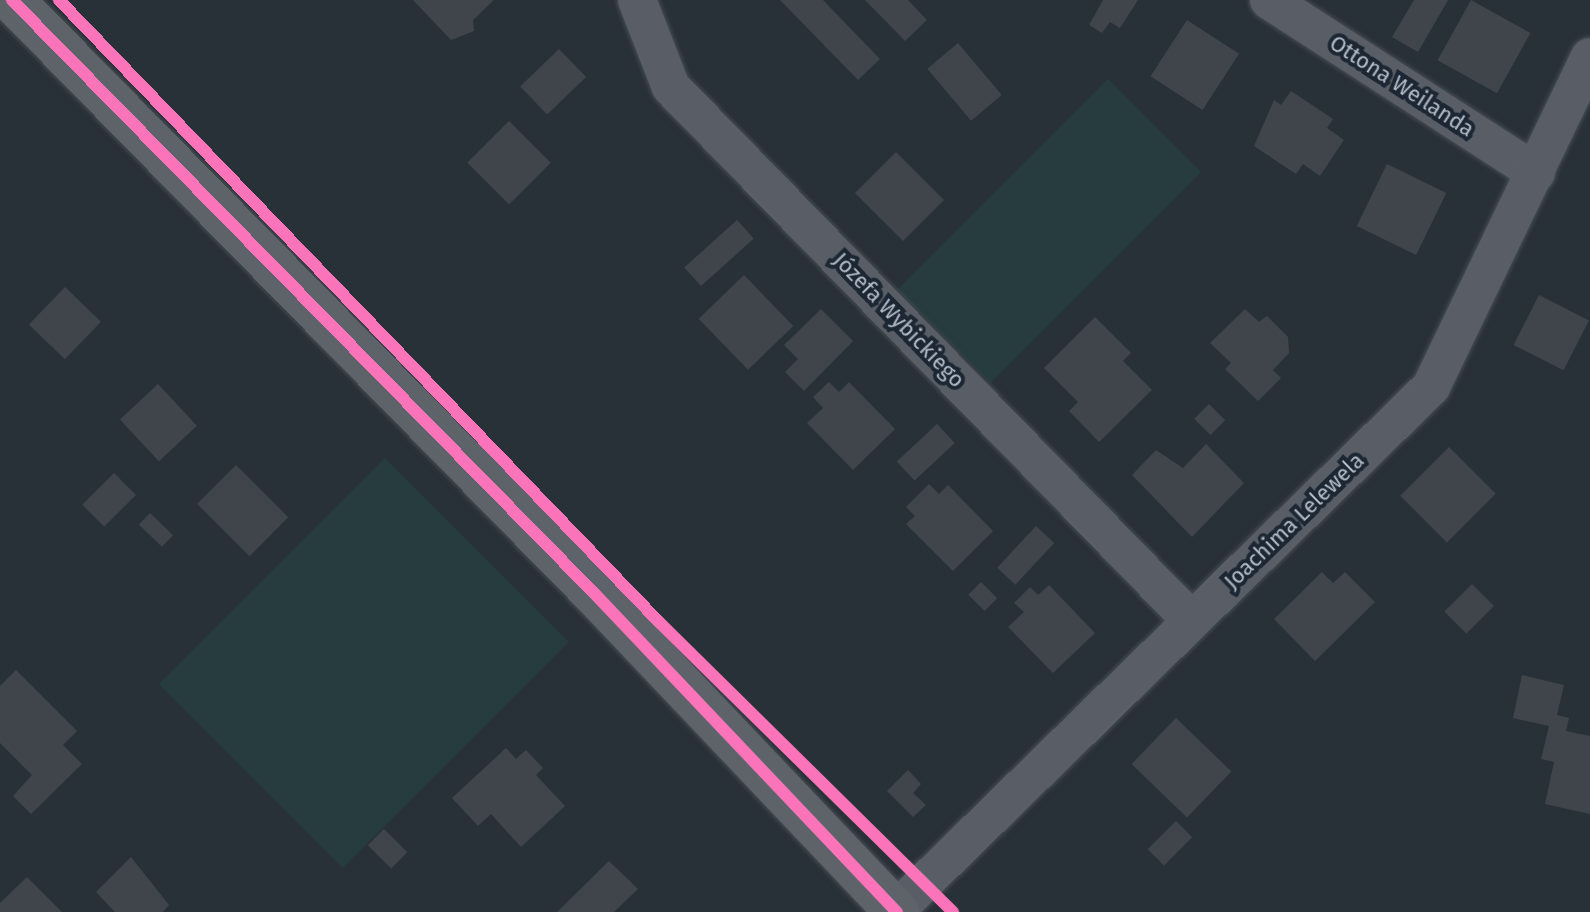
<!DOCTYPE html>
<meta charset="utf-8">
<style>
body{margin:0}
#map{position:relative;width:1590px;height:912px;overflow:hidden;background:#293138;font-family:"Fira Sans",sans-serif}
div>[style]{position:absolute}
.green>*{inset:0;background:#263c3e;transform-origin:0 0}
.building>*{inset:0;background:#3f454b;transform-origin:0 0}
.roads{filter:drop-shadow(0 0 2px #474d53) drop-shadow(0 0 2px #474d53)}
.street>*{height:38px;margin:-19px;padding:0 19px;transform-origin:19px;border-radius:19px;background:#595e66}
.secondary>*{height:44px;margin:-22px;padding:0 22px;transform-origin:22px;border-radius:22px;background:#5e636a}
.cycleway>*{height:12px;margin:-6px;padding:0 6px;transform-origin:6px;border-radius:6px;background:#fb73b8}
span{translate:-50% -50%;white-space:nowrap;text-align:center;line-height:1.15;-webkit-text-stroke:8px #1c2733;paint-order:stroke}
.street-label{font-size:22px;color:#b3bdc9}
</style>
<div id="map">
<div class="green">
<i style="left:1108px;top:79px;width:132px;height:298px;rotate:45deg"></i>
<i style="left:385px;top:458px;width:260px;height:320px;rotate:45deg"></i>
</div>
<div class="building">
<i style="clip-path:polygon(413px 0,494px 0,473px 20px,474px 31px,451px 40px)"></i>
<i style="clip-path:polygon(780px 0,823px 0,880px 59px,858px 80px)"></i>
<i style="clip-path:polygon(865px 0,908px 0,927px 20px,905px 41px)"></i>
<i style="clip-path:polygon(1103px 0,1138px 0,1120px 28px,1110px 22px,1102px 33px,1089px 25px)"></i>
<i style="clip-path:polygon(1414px 0,1448px 0,1418px 52px,1392px 37px)"></i>
<i style="left:1471px;top:0;width:68px;height:69px;rotate:29deg"></i>
<i style="left:1187px;top:20px;width:62px;height:67px;rotate:33deg"></i>
<i style="left:958px;top:43px;width:68px;height:40px;rotate:50deg"></i>
<i style="left:559px;top:49px;width:39px;height:54px;rotate:46deg"></i>
<i style="clip-path:polygon(1291px 91px,1333px 119px,1327px 128px,1344px 140px,1320px 176px,1303px 164px,1296px 174px,1254px 146px,1274px 100px,1281px 105px)"></i>
<i style="left:509px;top:121px;width:59px;height:59px;rotate:45deg"></i>
<i style="left:896px;top:152px;width:68px;height:58px;rotate:45deg"></i>
<i style="left:1387px;top:164px;width:66px;height:69px;rotate:26deg"></i>
<i style="left:737px;top:220px;width:25px;height:71px;rotate:48deg"></i>
<i style="left:744px;top:275px;width:71px;height:63px;rotate:46deg"></i>
<i style="left:65px;top:287px;width:50px;height:52px;rotate:44deg"></i>
<i style="left:1539px;top:295px;width:56px;height:56px;rotate:27deg"></i>
<i style="clip-path:polygon(821px 309px,853px 341px,804px 391px,785px 372px,798px 359px,784px 345px)"></i>
<i style="clip-path:polygon(1245px 309px,1259px 322px,1267px 316px,1288px 337px,1289px 353px,1273px 370px,1281px 378px,1258px 401px,1225px 369px,1231px 363px,1210px 343px)"></i>
<i style="clip-path:polygon(1095px 317px,1131px 353px,1123px 361px,1152px 390px,1099px 442px,1069px 411px,1078px 402px,1044px 368px)"></i>
<i style="clip-path:polygon(829px 382px,839px 392px,849px 382px,895px 429px,853px 470px,807px 423px,823px 408px,813px 397px)"></i>
<i style="left:158px;top:384px;width:57px;height:52px;rotate:47deg"></i>
<i style="left:1209px;top:404px;width:23px;height:21px;rotate:45deg"></i>
<i style="left:937px;top:424px;width:26px;height:55px;rotate:47deg"></i>
<i style="clip-path:polygon(1206px 444px,1244px 483px,1192px 537px,1132px 475px,1156px 450px,1183px 468px)"></i>
<i style="left:1449px;top:447px;width:66px;height:69px;rotate:45deg"></i>
<i style="left:236px;top:465px;width:74px;height:55px;rotate:45deg"></i>
<i style="left:114px;top:473px;width:31px;height:45px;rotate:45deg"></i>
<i style="clip-path:polygon(929px 484px,939px 494px,948px 485px,993px 531px,953px 571px,906px 524px,915px 516px,906px 507px)"></i>
<i style="left:150px;top:513px;width:32px;height:16px;rotate:44deg"></i>
<i style="left:1036px;top:526px;width:25px;height:57px;rotate:43deg"></i>
<i style="clip-path:polygon(1322px 572px,1333px 583px,1345px 572px,1375px 602px,1315px 661px,1274px 619px)"></i>
<i style="left:981px;top:582px;width:23px;height:18px;rotate:45deg"></i>
<i style="left:1472px;top:584px;width:31px;height:39px;rotate:45deg"></i>
<i style="clip-path:polygon(1049px 585px,1095px 633px,1053px 673px,1008px 627px,1024px 612px,1014px 603px,1030px 587px,1038px 595px)"></i>
<i style="clip-path:polygon(16px 670px,77px 731px,63px 745px,82px 764px,31px 814px,13px 796px,32px 775px,0 743px,0 686px)"></i>
<i style="clip-path:polygon(1522px 675px,1564px 685px,1557px 715px,1569px 718px,1566px 731px,1590px 736px,1590px 814px,1545px 804px,1554px 762px,1541px 759px,1549px 726px,1513px 718px)"></i>
<i style="left:1176px;top:718px;width:77px;height:64px;rotate:44deg"></i>
<i style="clip-path:polygon(506px 748px,516px 759px,526px 750px,543px 768px,536px 775px,565px 806px,521px 847px,491px 814px,478px 826px,452px 798px)"></i>
<i style="clip-path:polygon(908px 770px,921px 784px,913px 793px,926px 805px,913px 817px,887px 791px)"></i>
<i style="left:1176px;top:821px;width:23px;height:40px;rotate:45deg"></i>
<i style="left:384px;top:829px;width:33px;height:23px;rotate:45deg"></i>
<i style="clip-path:polygon(131px 857px,169px 905px,163px 912px,115px 912px,96px 892px)"></i>
<i style="clip-path:polygon(609px 861px,638px 889px,614px 912px,557px 912px)"></i>
<i style="clip-path:polygon(27px 877px,62px 912px,0 912px,0 903px)"></i>
</div>
<div class="roads">
<div class="street">
<i style="left:637px;top:0;width:93px;rotate:68.7deg"></i>
<i style="left:671px;top:87px;width:746px;rotate:45.71deg"></i>
<i style="left:1269px;top:0;width:318px;rotate:32.9deg"></i>
<i style="left:894px;top:912px;width:751px;rotate:-44.35deg"></i>
<i style="left:1431px;top:387px;width:366px;rotate:-64.3deg"></i>
</div>
<div class="secondary">
<i style="left:12px;top:0;width:831px;rotate:45.54deg"></i>
<i style="left:594px;top:593px;width:440px;rotate:46.5deg"></i>
</div>
</div>
<div class="cycleway">
<i style="left:12px;top:0;width:831px;rotate:45.54deg"></i>
<i style="left:594px;top:593px;width:440px;rotate:46.5deg"></i>
<i style="left:59px;top:0;width:864px;rotate:46.03deg"></i>
<i style="left:659px;top:622px;width:413px;rotate:44.6deg"></i>
</div>
<div class="street-label">
<span style="left:1402px;top:86px;rotate:33deg">Ottona Weilanda</span>
<span style="left:899px;top:320px;rotate:46deg">Józefa Wybickiego</span>
<span style="left:1294px;top:521px;rotate:-44deg">Joachima Lelewela</span>
</div>
</div>
